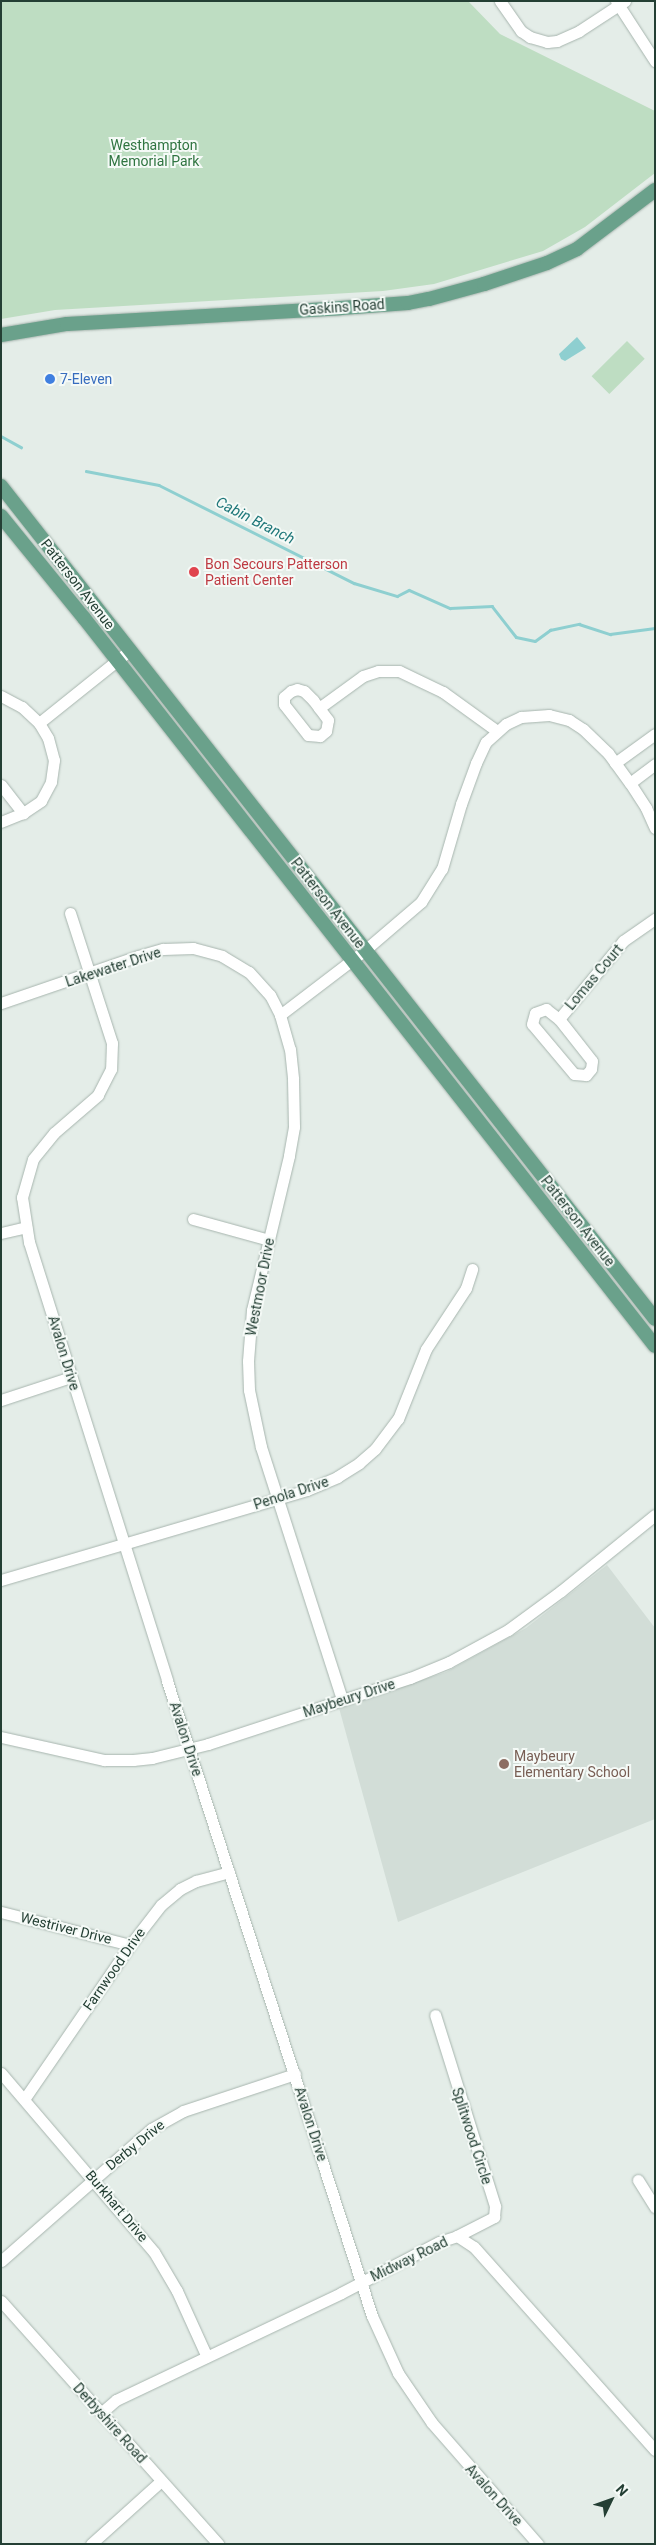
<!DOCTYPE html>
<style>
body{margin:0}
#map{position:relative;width:656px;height:2545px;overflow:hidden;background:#e4ede8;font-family:Roboto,sans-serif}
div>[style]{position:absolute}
.built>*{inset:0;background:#d2ddd7}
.green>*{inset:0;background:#beddc2;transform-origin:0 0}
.water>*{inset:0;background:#8ecfd0}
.stream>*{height:2.5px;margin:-1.25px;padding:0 1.25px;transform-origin:1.25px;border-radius:1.25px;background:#8ecfd0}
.roads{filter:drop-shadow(0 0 1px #a7b5ae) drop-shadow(0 0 1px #a7b5ae)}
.minor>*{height:11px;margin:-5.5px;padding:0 5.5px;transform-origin:5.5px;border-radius:5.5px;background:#fff}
.major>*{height:14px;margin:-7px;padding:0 7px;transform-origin:7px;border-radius:7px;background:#6aa18b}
.dots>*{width:14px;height:14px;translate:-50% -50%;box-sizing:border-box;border:2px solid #f5faf7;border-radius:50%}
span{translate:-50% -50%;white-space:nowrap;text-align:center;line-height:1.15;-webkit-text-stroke:4px #f5faf7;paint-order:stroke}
.park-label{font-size:14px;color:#2f7440}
.street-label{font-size:14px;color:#243f34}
.shop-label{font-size:14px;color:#366cbe}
.left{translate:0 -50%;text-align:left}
.health-label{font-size:14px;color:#be3a42}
.education-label{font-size:14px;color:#785e54}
.water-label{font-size:15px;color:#1f7779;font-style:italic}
.frame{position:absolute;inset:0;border:2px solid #243f34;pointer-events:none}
.north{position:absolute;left:586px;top:2475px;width:50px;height:50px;-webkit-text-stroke:4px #f5faf7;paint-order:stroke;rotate:48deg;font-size:14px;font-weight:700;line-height:20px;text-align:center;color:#243f34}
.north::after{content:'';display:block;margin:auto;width:18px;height:22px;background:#243f34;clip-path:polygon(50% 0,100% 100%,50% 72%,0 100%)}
</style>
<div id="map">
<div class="built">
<i style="clip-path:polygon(607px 1565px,655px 1628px,655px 1819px,398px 1922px,339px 1708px,446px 1672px,526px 1628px)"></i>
</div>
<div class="green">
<i style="clip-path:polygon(1px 1px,468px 1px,500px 34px,655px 111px,655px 173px,585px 227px,543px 251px,434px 284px,383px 291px,55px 310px,1px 319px)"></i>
<i style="left:627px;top:341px;width:25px;height:50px;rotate:45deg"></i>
</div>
<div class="water">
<i style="clip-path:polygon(577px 337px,586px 348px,565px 361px,561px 359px,559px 354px)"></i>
</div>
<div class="stream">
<i style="left:1px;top:436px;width:23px;rotate:29deg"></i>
<i style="left:86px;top:471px;width:74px;rotate:10.9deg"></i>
<i style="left:159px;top:485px;width:218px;rotate:26.7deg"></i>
<i style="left:354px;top:583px;width:45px;rotate:16.8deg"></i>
<i style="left:397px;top:596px;width:13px;rotate:-27deg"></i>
<i style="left:409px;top:590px;width:45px;rotate:23.7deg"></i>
<i style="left:450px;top:608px;width:42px;rotate:-2.7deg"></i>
<i style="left:492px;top:606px;width:39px;rotate:52deg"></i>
<i style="left:516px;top:637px;width:19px;rotate:12deg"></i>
<i style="left:535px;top:641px;width:19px;rotate:-36deg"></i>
<i style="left:550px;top:630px;width:30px;rotate:-12deg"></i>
<i style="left:579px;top:624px;width:33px;rotate:18deg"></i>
<i style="left:610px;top:634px;width:45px;rotate:-7.6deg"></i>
</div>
<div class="roads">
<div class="minor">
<i style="left:500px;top:1px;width:37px;rotate:55deg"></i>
<i style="left:521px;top:31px;width:11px;rotate:34deg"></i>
<i style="left:530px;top:37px;width:18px;rotate:16deg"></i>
<i style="left:547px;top:42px;width:10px;rotate:-6deg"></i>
<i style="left:557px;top:41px;width:24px;rotate:-24deg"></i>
<i style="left:579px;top:31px;width:55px;rotate:-33.1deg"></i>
<i style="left:616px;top:1px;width:72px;rotate:57deg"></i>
<i style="left:297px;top:689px;width:7px;rotate:16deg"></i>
<i style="left:304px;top:691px;width:13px;rotate:45deg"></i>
<i style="left:313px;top:700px;width:25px;rotate:53deg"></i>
<i style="left:328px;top:720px;width:11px;rotate:100deg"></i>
<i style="left:326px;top:731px;width:8px;rotate:140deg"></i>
<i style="left:320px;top:736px;width:12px;rotate:-175deg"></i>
<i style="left:308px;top:735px;width:39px;rotate:-128deg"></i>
<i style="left:284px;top:704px;width:7px;rotate:-90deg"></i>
<i style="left:284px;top:697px;width:9px;rotate:-41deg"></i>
<i style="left:291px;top:691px;width:6px;rotate:-18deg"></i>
<i style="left:1px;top:696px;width:24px;rotate:28deg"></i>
<i style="left:22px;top:707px;width:23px;rotate:43deg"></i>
<i style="left:39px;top:723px;width:17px;rotate:59deg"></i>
<i style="left:48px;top:738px;width:23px;rotate:75deg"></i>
<i style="left:54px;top:760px;width:22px;rotate:98deg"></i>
<i style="left:51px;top:782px;width:21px;rotate:118deg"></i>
<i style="left:41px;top:801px;width:22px;rotate:146deg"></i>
<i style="left:23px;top:813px;width:24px;rotate:158deg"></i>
<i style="left:319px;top:708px;width:54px;rotate:-36deg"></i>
<i style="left:363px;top:676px;width:16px;rotate:-18deg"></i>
<i style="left:378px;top:671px;width:21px"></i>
<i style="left:399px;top:671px;width:49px;rotate:25.5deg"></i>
<i style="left:443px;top:692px;width:67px;rotate:35.8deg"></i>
<i style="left:39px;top:723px;width:117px;rotate:-38.7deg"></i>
<i style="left:615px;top:763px;width:49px;rotate:-35.9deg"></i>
<i style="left:630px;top:783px;width:31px;rotate:-37deg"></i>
<i style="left:1px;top:785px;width:36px;rotate:52deg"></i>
<i style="left:70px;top:913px;width:137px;rotate:72.1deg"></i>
<i style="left:112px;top:1043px;width:26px;rotate:92deg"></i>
<i style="left:111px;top:1069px;width:29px;rotate:117deg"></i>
<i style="left:98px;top:1095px;width:58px;rotate:139.2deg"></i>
<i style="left:54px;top:1133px;width:33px;rotate:129deg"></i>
<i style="left:33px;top:1159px;width:40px;rotate:106deg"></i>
<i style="left:22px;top:1197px;width:46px;rotate:81.2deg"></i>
<i style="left:29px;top:1242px;width:460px;rotate:72.5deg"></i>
<i style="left:167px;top:1681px;width:667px;rotate:72.11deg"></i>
<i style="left:372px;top:2316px;width:63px;rotate:65.5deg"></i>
<i style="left:398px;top:2373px;width:60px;rotate:55.8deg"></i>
<i style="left:432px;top:2423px;width:161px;rotate:48.8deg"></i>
<i style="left:1px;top:1003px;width:145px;rotate:-18.9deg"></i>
<i style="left:138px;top:956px;width:26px;rotate:-16deg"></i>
<i style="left:163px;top:949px;width:30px;rotate:-2deg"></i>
<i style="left:193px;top:948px;width:30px;rotate:15deg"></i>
<i style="left:222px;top:956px;width:31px;rotate:31deg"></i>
<i style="left:249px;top:972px;width:31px;rotate:48deg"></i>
<i style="left:270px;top:995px;width:22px;rotate:63deg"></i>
<i style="left:280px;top:1015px;width:35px;rotate:74deg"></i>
<i style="left:290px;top:1049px;width:30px;rotate:84deg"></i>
<i style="left:293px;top:1079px;width:48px;rotate:88.8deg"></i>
<i style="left:294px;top:1127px;width:29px;rotate:100deg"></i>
<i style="left:289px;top:1156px;width:158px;rotate:103.5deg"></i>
<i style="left:252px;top:1310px;width:51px;rotate:94.5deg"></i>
<i style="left:248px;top:1361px;width:29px;rotate:88deg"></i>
<i style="left:249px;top:1390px;width:58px;rotate:78.1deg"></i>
<i style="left:261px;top:1447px;width:266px;rotate:72.2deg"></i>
<i style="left:546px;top:1009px;width:16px;rotate:38deg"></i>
<i style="left:559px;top:1019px;width:53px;rotate:51.8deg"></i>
<i style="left:592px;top:1061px;width:8px;rotate:97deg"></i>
<i style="left:591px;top:1069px;width:8px;rotate:130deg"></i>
<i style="left:586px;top:1075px;width:12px;rotate:-175deg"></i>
<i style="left:574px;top:1074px;width:65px;rotate:-130deg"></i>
<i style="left:532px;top:1024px;width:11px;rotate:-75deg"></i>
<i style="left:535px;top:1013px;width:12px;rotate:-20deg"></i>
<i style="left:280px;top:1015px;width:107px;rotate:-37.4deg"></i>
<i style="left:365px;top:950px;width:74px;rotate:-40.6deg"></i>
<i style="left:421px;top:902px;width:39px;rotate:-58deg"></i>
<i style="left:442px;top:869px;width:68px;rotate:-73.7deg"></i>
<i style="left:461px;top:804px;width:44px;rotate:-69.9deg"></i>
<i style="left:476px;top:763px;width:23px;rotate:-65deg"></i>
<i style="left:486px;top:742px;width:27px;rotate:-42deg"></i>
<i style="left:506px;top:724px;width:17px;rotate:-25deg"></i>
<i style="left:521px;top:717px;width:28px;rotate:-4deg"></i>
<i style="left:549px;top:715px;width:21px;rotate:14deg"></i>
<i style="left:569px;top:720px;width:17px;rotate:33deg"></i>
<i style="left:583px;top:729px;width:35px;rotate:44deg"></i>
<i style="left:608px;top:753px;width:37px;rotate:54deg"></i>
<i style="left:630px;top:783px;width:30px;rotate:57deg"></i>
<i style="left:646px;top:808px;width:22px;rotate:66deg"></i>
<i style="left:559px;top:1019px;width:101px;rotate:-50.6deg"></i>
<i style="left:623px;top:941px;width:39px;rotate:-35deg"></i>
<i style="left:193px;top:1219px;width:79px;rotate:15.4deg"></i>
<i style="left:1px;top:1233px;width:26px;rotate:-13deg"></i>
<i style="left:1px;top:1400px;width:74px;rotate:-18.2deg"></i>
<i style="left:1px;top:1580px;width:319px;rotate:-16.4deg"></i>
<i style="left:307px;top:1490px;width:33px;rotate:-23deg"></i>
<i style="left:337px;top:1477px;width:26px;rotate:-32deg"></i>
<i style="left:359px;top:1463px;width:21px;rotate:-41deg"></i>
<i style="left:375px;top:1449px;width:38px;rotate:-53deg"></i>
<i style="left:398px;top:1419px;width:75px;rotate:-68.2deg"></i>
<i style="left:426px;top:1349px;width:73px;rotate:-56.7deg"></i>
<i style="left:466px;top:1288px;width:20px;rotate:-72deg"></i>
<i style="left:1px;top:1737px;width:106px;rotate:12.6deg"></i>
<i style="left:104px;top:1760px;width:29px"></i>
<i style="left:133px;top:1760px;width:19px;rotate:-6deg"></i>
<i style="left:152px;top:1758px;width:58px;rotate:-14deg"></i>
<i style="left:208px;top:1744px;width:213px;rotate:-18.1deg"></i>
<i style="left:410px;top:1678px;width:42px;rotate:-22.3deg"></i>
<i style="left:449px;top:1662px;width:67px;rotate:-28.5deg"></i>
<i style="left:508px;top:1630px;width:66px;rotate:-36.3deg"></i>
<i style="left:561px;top:1591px;width:121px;rotate:-39deg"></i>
<i style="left:1px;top:1912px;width:133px;rotate:14.3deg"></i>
<i style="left:1px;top:2073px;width:235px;rotate:49.5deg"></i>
<i style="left:154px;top:2252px;width:45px;rotate:59.5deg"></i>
<i style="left:177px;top:2291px;width:72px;rotate:65.6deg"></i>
<i style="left:25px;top:2098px;width:186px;rotate:-55.5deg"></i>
<i style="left:130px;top:1945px;width:51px;rotate:-52.2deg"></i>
<i style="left:161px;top:1905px;width:25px;rotate:-40deg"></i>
<i style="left:180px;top:1889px;width:18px;rotate:-27deg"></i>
<i style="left:196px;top:1881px;width:34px;rotate:-15deg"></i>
<i style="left:638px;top:2180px;width:32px;rotate:58deg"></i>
<i style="left:457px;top:2236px;width:20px;rotate:33deg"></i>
<i style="left:474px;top:2247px;width:272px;rotate:48.3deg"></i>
<i style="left:1px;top:2261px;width:200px;rotate:-41.3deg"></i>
<i style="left:151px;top:2129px;width:37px;rotate:-29deg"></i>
<i style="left:183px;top:2111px;width:118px;rotate:-18.3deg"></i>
<i style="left:1px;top:2301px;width:326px;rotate:48.2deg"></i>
<i style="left:101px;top:2413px;width:20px;rotate:-41deg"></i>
<i style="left:116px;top:2400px;width:249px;rotate:-25.4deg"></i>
<i style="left:341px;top:2293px;width:110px;rotate:-27.5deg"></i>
<i style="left:439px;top:2242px;width:19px;rotate:-18deg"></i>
<i style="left:457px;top:2236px;width:42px;rotate:-27.2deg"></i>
<i style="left:494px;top:2217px;width:11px;rotate:-85deg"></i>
<i style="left:495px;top:2206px;width:200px;rotate:-107.4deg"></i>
<i style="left:91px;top:2544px;width:94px;rotate:-42deg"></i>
</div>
<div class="major">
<i style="left:1px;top:335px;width:67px;rotate:-9.5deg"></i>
<i style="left:67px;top:324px;width:274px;rotate:-3.3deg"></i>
<i style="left:341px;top:308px;width:67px;rotate:-4.3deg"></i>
<i style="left:408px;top:303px;width:21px;rotate:-11deg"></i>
<i style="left:429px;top:299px;width:57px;rotate:-15.3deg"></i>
<i style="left:484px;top:284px;width:66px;rotate:-18.4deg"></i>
<i style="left:547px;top:263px;width:33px;rotate:-25deg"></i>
<i style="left:577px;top:249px;width:98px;rotate:-37.1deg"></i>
<i style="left:1px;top:486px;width:1059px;rotate:51.86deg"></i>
<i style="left:1px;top:516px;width:132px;rotate:50.9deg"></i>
<i style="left:84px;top:618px;width:925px;rotate:51.89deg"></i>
</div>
</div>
<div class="dots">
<i style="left:50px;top:379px;background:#3f7fe0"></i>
<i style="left:194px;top:572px;background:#e0444e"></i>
<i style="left:504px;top:1764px;background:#8d6e63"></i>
</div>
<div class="park-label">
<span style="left:154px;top:153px">Westhampton<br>Memorial Park</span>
</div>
<div class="street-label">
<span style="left:342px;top:307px;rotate:-4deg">Gaskins Road</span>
<span style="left:78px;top:584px;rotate:52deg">Patterson Avenue</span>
<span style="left:328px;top:903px;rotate:52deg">Patterson Avenue</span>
<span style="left:113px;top:967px;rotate:-18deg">Lakewater Drive</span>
<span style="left:594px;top:977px;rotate:-50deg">Lomas Court</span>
<span style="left:578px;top:1221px;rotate:52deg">Patterson Avenue</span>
<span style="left:260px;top:1287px;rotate:-79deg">Westmoor Drive</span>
<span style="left:64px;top:1353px;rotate:73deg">Avalon Drive</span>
<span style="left:291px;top:1493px;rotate:-18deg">Penola Drive</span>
<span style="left:349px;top:1698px;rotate:-18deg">Maybeury Drive</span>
<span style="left:186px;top:1739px;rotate:72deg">Avalon Drive</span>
<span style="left:66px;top:1928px;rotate:14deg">Westriver Drive</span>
<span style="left:114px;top:1969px;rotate:-55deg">Farnwood Drive</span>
<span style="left:311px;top:2124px;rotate:72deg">Avalon Drive</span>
<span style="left:472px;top:2136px;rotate:72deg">Splitwood Circle</span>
<span style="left:135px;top:2145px;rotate:-39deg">Derby Drive</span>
<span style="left:117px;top:2206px;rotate:50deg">Burkhart Drive</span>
<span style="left:409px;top:2259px;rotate:-26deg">Midway Road</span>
<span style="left:110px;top:2423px;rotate:48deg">Derbyshire Road</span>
<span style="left:494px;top:2495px;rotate:48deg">Avalon Drive</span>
</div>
<div class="shop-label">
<span class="left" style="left:60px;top:379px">7-Eleven</span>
</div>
<div class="health-label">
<span class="left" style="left:205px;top:572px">Bon Secours Patterson<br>Patient Center</span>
</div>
<div class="education-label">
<span class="left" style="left:514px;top:1764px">Maybeury<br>Elementary School</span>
</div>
<div class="water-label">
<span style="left:255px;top:521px;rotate:27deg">Cabin Branch</span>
</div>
<div class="frame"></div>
<div class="north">N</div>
</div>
